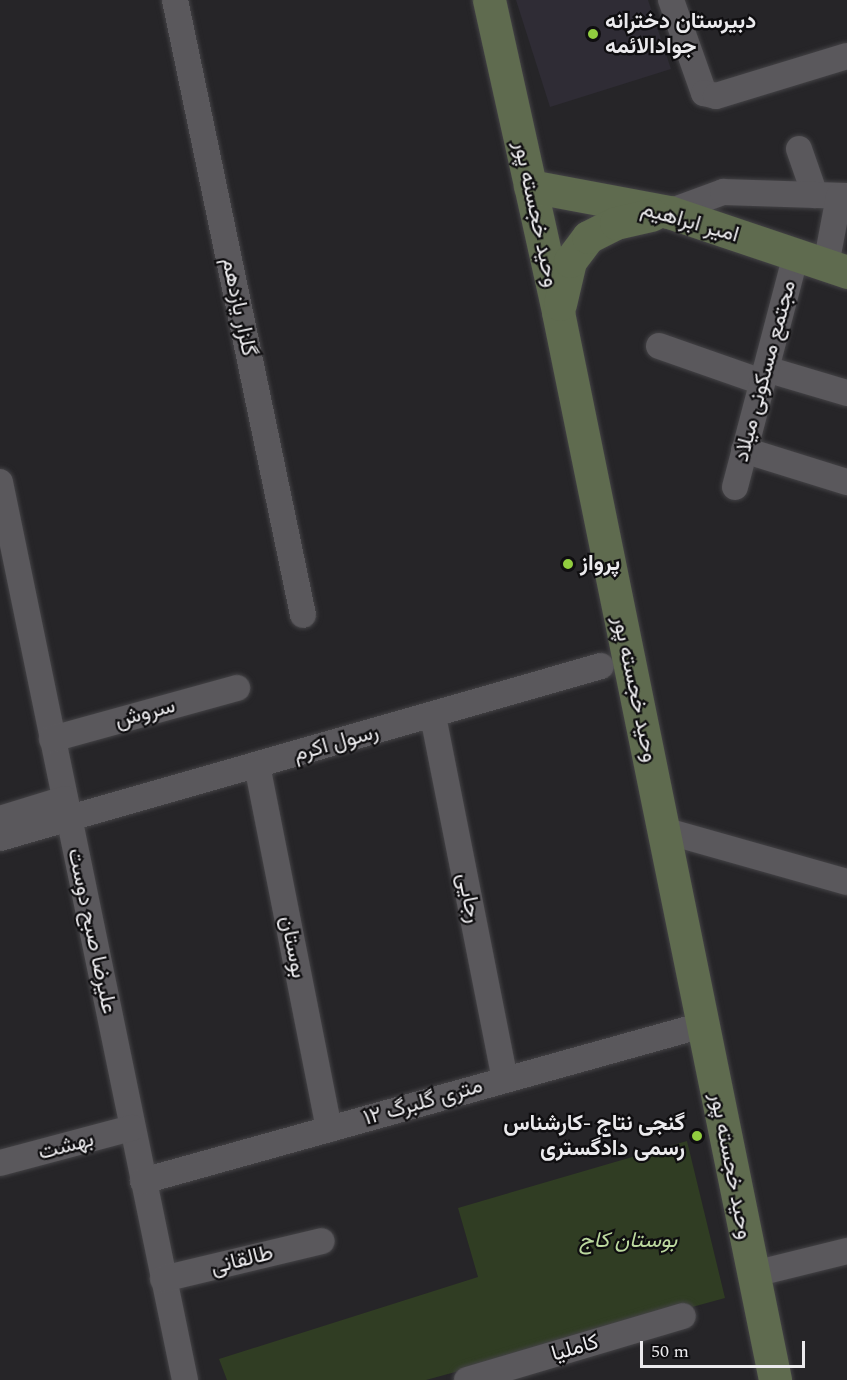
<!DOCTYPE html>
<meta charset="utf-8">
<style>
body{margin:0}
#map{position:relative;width:847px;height:1380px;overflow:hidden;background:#262528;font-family:Spectral,Vazirmatn,serif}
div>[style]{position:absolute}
.built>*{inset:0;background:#2f2c35}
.green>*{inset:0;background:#303d23}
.roads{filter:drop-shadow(0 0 2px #444346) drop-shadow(0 0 2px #444346)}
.minor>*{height:26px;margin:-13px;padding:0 13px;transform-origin:13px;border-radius:13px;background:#5a585c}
.secondary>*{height:33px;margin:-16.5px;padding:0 16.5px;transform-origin:16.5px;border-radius:16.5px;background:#5f6b4f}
.dots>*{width:16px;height:16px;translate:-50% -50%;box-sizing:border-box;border:3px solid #0f0e10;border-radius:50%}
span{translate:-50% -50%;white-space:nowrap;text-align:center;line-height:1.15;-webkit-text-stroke:4.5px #0f0e10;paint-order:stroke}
.poi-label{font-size:22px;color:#ebeaed;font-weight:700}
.left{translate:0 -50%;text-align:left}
.right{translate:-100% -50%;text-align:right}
.street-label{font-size:22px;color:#ebeaed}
.park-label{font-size:22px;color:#bcd99f;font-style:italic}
.scale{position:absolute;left:640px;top:1341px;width:165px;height:27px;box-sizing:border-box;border:3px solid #ebeaed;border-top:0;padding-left:8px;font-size:18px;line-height:21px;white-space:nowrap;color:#ebeaed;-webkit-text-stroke:4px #0f0e10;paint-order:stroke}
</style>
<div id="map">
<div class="built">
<i style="clip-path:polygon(516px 0,648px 0,671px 69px,550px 107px)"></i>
</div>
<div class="green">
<i style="clip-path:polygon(687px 1141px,725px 1298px,426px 1380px,227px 1380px,219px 1359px,478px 1277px,458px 1208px)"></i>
</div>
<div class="roads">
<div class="minor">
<i style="left:175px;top:0;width:628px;rotate:78.24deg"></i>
<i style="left:671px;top:0;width:99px;rotate:70.5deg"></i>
<i style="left:704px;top:93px;width:12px;rotate:14deg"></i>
<i style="left:716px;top:96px;width:137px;rotate:-17deg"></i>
<i style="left:799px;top:149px;width:49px;rotate:70.8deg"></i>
<i style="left:669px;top:212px;width:58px;rotate:-20.3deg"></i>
<i style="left:723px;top:192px;width:124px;rotate:1.8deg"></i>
<i style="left:826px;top:265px;width:70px;rotate:-79.3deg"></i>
<i style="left:659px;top:346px;width:109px;rotate:19.3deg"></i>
<i style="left:766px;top:369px;width:84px;rotate:16.5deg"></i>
<i style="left:744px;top:450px;width:108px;rotate:17.3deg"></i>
<i style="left:0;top:482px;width:917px;rotate:78.36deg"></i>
<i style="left:735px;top:487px;width:240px;rotate:-75.3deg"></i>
<i style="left:433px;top:716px;width:370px;rotate:78.8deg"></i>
<i style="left:52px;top:739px;width:192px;rotate:-15.4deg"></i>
<i style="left:257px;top:765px;width:371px;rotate:78.8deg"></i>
<i style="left:0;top:819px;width:68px;rotate:-17.1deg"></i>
<i style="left:663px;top:830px;width:191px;rotate:15.8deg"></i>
<i style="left:0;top:838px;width:625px;rotate:-15.97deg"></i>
<i style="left:0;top:1163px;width:137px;rotate:-14.9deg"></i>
<i style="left:143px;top:1181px;width:581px;rotate:-15.57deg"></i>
<i style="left:754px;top:1274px;width:96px;rotate:-13.9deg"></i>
<i style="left:163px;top:1279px;width:163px;rotate:-13.4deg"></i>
<i style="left:467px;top:1380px;width:225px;rotate:-16.5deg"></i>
</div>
<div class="secondary">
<i style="left:489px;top:0;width:320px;rotate:77.5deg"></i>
<i style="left:558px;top:312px;width:1090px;rotate:78.51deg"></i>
<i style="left:530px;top:186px;width:141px;rotate:10.6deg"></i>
<i style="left:669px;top:212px;width:188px;rotate:18.6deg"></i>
<i style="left:560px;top:304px;width:44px;rotate:-76.9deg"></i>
<i style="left:570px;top:261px;width:30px;rotate:-53deg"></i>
<i style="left:588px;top:237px;width:31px;rotate:-27deg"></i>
<i style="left:616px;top:223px;width:37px;rotate:-13deg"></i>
</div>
</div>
<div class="dots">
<i style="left:593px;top:34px;background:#91cd3f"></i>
<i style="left:568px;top:564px;background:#91cd3f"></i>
<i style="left:697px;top:1136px;background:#91cd3f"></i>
</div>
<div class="poi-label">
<span class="left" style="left:605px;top:34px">دبیرستان دخترانه<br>جوادالائمه</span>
<span class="left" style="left:580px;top:564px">پرواز</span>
<span class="right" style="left:685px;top:1136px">گنجی نتاج -کارشناس<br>رسمی دادگستری</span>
</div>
<div class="street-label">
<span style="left:536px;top:214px;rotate:78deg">وحید خجسته پور</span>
<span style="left:690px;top:222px;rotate:16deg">امیر ابراهیم</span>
<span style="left:239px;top:307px;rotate:78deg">گلزار یازدهم</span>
<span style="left:765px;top:371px;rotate:-75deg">مجتمع مسکونی میلاد</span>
<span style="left:635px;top:689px;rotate:78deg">وحید خجسته پور</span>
<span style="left:145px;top:713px;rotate:-15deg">سروش</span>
<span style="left:336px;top:743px;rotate:-16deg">رسول اکرم</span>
<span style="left:469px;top:898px;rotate:79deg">رجایی</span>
<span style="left:92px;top:931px;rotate:78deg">علیرضا صبح دوست</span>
<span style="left:293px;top:947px;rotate:79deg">بوستان</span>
<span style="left:423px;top:1102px;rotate:-16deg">۱۲ متری گلبرگ</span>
<span style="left:66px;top:1146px;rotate:-15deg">بهشت</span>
<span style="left:731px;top:1166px;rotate:79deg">وحید خجسته پور</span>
<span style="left:242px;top:1260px;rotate:-14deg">طالقانی</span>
<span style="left:575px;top:1348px;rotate:-16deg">کاملیا</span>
</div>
<div class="park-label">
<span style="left:628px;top:1241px">بوستان کاج</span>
</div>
<div class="scale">50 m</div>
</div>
